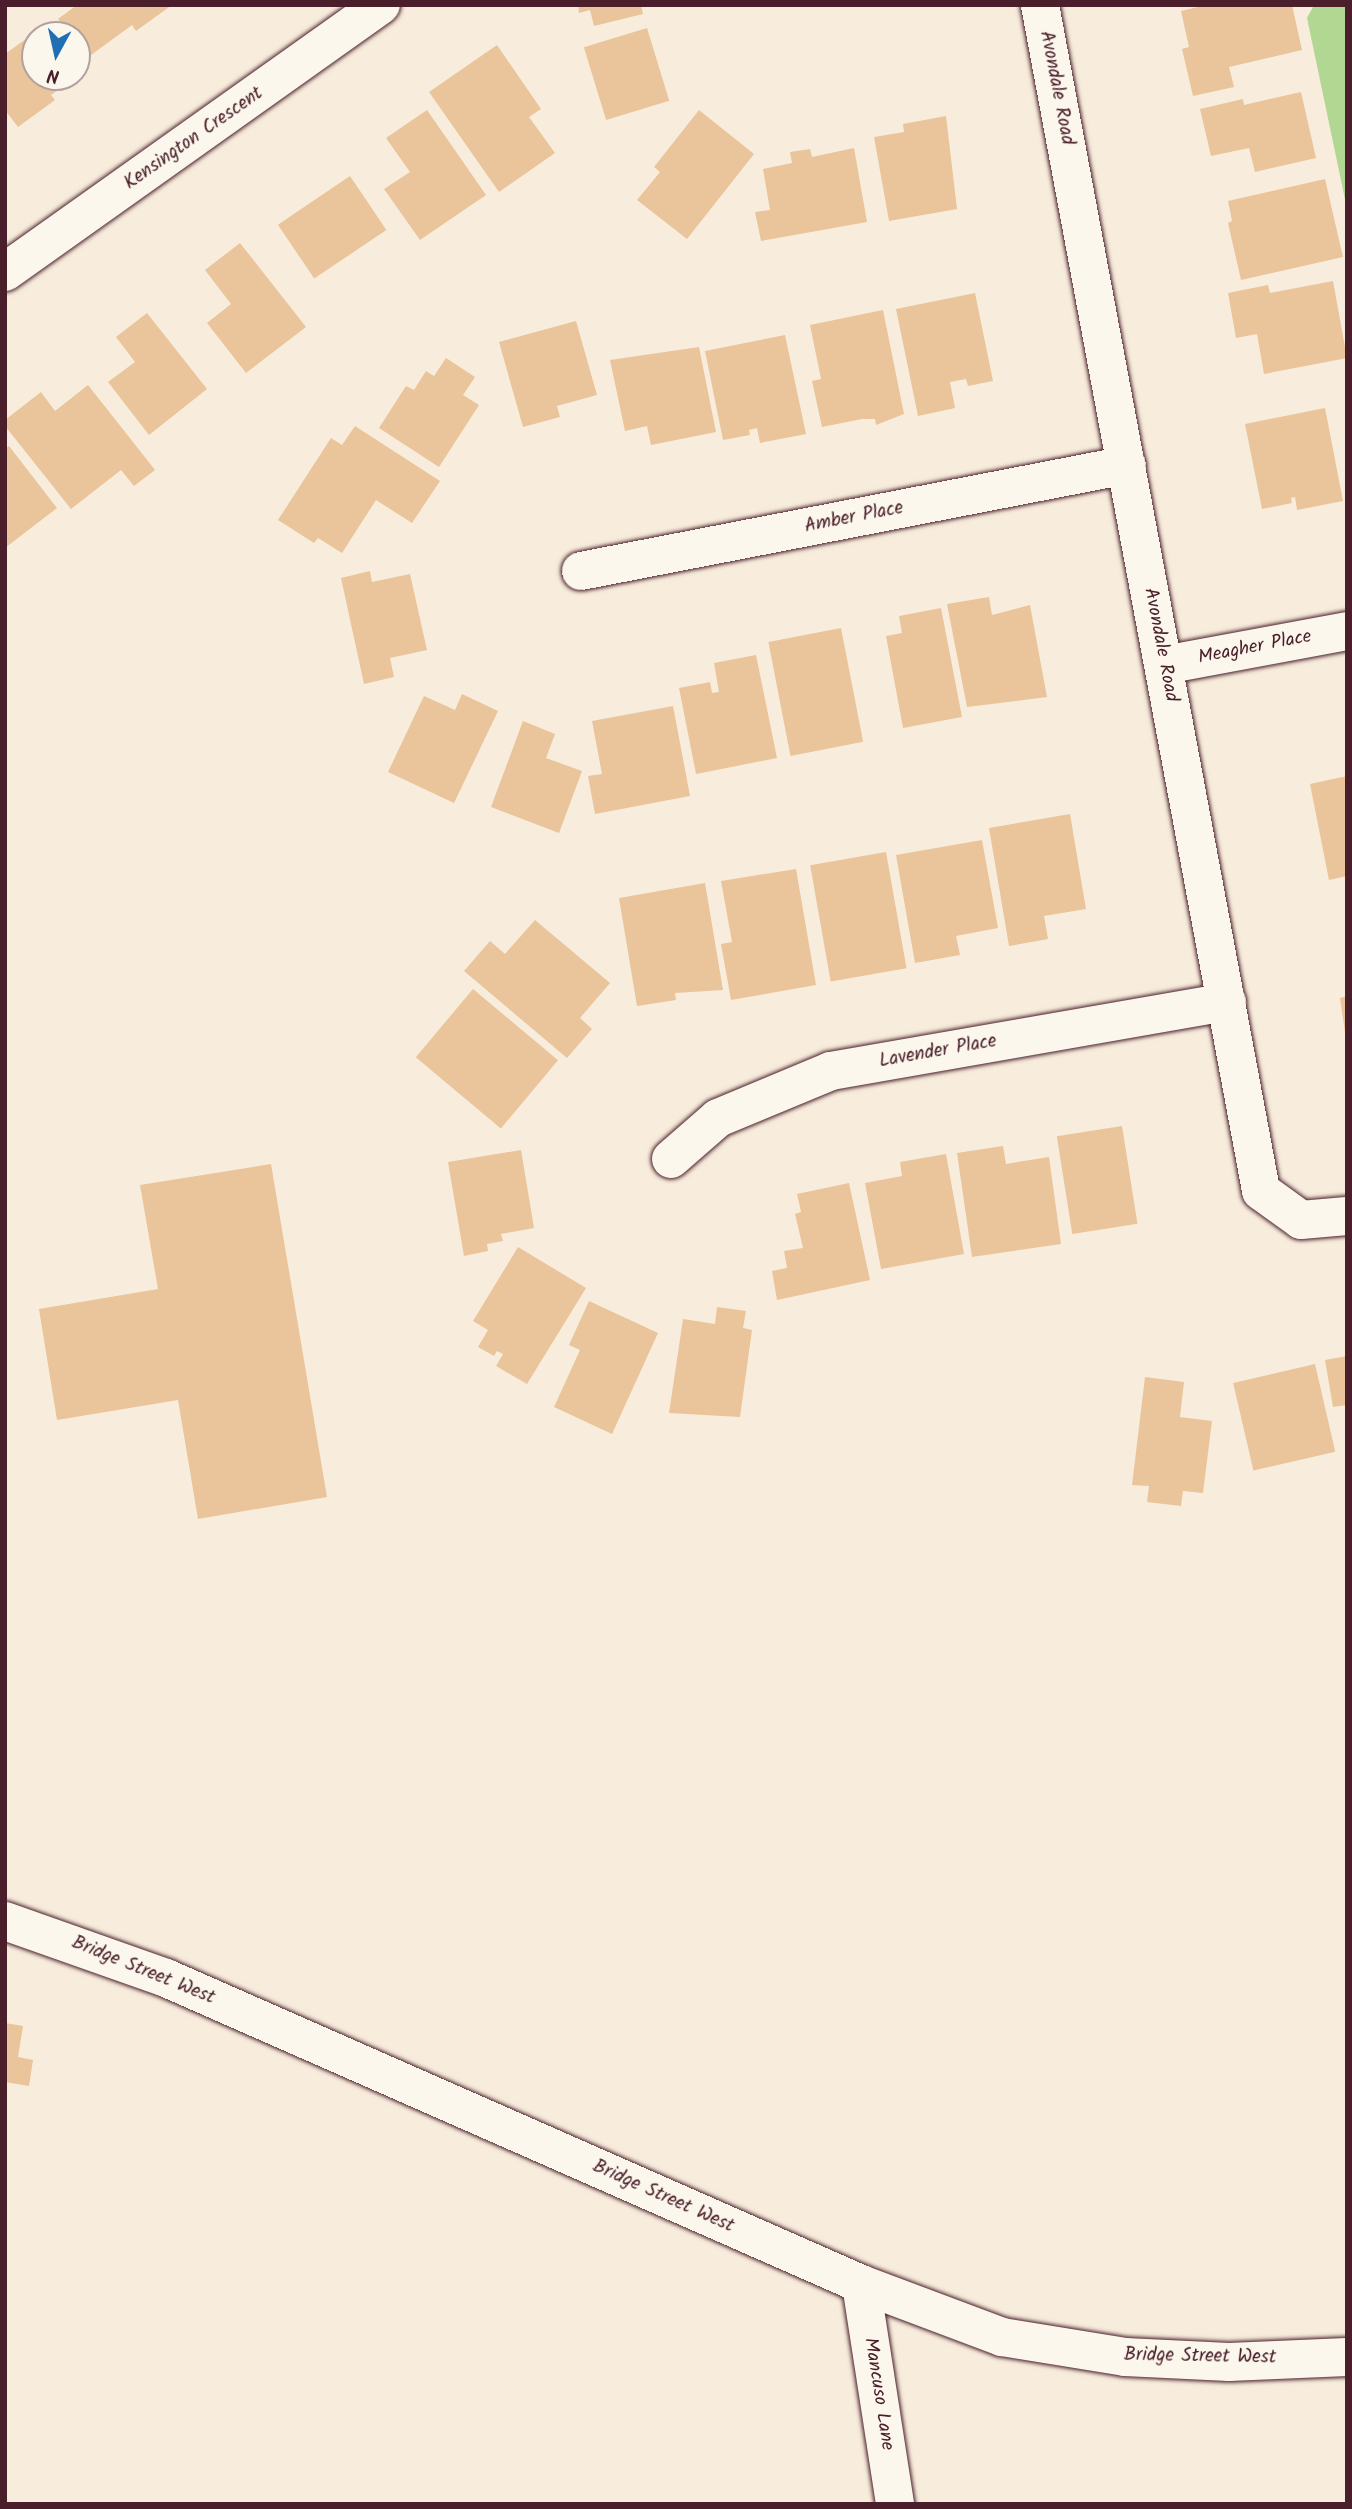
<!DOCTYPE html>
<style>
body{margin:0}
#map{position:relative;width:1352px;height:2509px;overflow:hidden;background:#f8eddc;font-family:Kalam,sans-serif}
div>[style]{position:absolute}
.green>*{inset:0;background:#b1d793}
.building>*{inset:0;background:#eac49a;transform-origin:0 0}
.roads{filter:drop-shadow(0 0 2px #4a1f2b) drop-shadow(0 0 2px #4a1f2b)}
.minor>*{height:38px;margin:-19px;padding:0 19px;transform-origin:19px;border-radius:19px;background:#fbf7ec}
span{translate:-50% -50%;white-space:nowrap;text-align:center;line-height:1.15;-webkit-text-stroke:6px #fbf7ec;paint-order:stroke}
.street-label{font-size:19px;color:#4a1f2b}
.frame{position:absolute;inset:0;border:7px solid #4a1f2b;pointer-events:none}
.north{position:absolute;left:21px;top:21px;width:70px;height:70px;box-sizing:border-box;background:#fbf7ec;border:2px solid #b4a19f;border-radius:50%;rotate:188deg;font-size:19px;font-weight:700;line-height:28px;text-align:center;color:#4a1f2b}
.north::after{content:'';display:block;margin:auto;width:24px;height:32px;background:#1f6fb2;clip-path:polygon(50% 0,100% 100%,50% 72%,0 100%)}
</style>
<div id="map">
<div class="green">
<i style="clip-path:polygon(1314px 5px,1347px 5px,1347px 209px,1307px 18px)"></i>
</div>
<div class="building">
<i style="clip-path:polygon(77px 5px,172px 5px,136px 31px,132px 25px,87px 58px,77px 45px,77px 35px,70px 35px,58px 19px)"></i>
<i style="clip-path:polygon(578px 5px,641px 5px,643px 14px,594px 26px,590px 10px,579px 13px)"></i>
<i style="clip-path:polygon(1206px 5px,1292px 5px,1302px 50px,1229px 67px,1234px 87px,1193px 96px,1182px 49px,1189px 47px,1181px 11px)"></i>
<i style="clip-path:polygon(51px 21px,62px 35px,35px 35px,35px 77px,75px 77px,51px 95px,55px 100px,18px 127px,5px 110px,5px 54px)"></i>
<i style="left:647px;top:28px;width:76px;height:66px;rotate:73deg"></i>
<i style="clip-path:polygon(497px 45px,541px 109px,529px 117px,555px 153px,499px 192px,429px 92px)"></i>
<i style="clip-path:polygon(1301px 92px,1316px 158px,1255px 172px,1249px 148px,1211px 156px,1200px 109px,1243px 99px,1244px 105px)"></i>
<i style="clip-path:polygon(427px 110px,486px 195px,420px 240px,384px 189px,410px 172px,386px 138px)"></i>
<i style="clip-path:polygon(699px 110px,754px 154px,687px 239px,637px 200px,660px 172px,654px 167px)"></i>
<i style="clip-path:polygon(946px 116px,957px 209px,889px 221px,874px 137px,904px 132px,903px 124px)"></i>
<i style="clip-path:polygon(854px 148px,867px 222px,761px 241px,755px 212px,770px 210px,763px 169px,792px 163px,790px 152px,810px 149px,812px 157px)"></i>
<i style="left:350px;top:176px;width:65px;height:87px;rotate:56deg"></i>
<i style="clip-path:polygon(1325px 179px,1343px 257px,1241px 280px,1228px 223px,1232px 221px,1228px 201px)"></i>
<i style="clip-path:polygon(240px 243px,306px 327px,246px 373px,207px 323px,231px 304px,205px 270px)"></i>
<i style="clip-path:polygon(1333px 281px,1347px 358px,1264px 374px,1257px 334px,1236px 338px,1228px 293px,1268px 285px,1270px 293px)"></i>
<i style="clip-path:polygon(975px 293px,993px 381px,968px 386px,966px 379px,950px 382px,955px 408px,918px 416px,896px 309px)"></i>
<i style="clip-path:polygon(883px 310px,904px 414px,876px 425px,875px 419px,862px 419px,822px 427px,812px 381px,821px 379px,810px 325px)"></i>
<i style="clip-path:polygon(147px 313px,207px 389px,149px 435px,108px 382px,135px 362px,116px 337px)"></i>
<i style="clip-path:polygon(576px 321px,597px 395px,557px 406px,560px 417px,523px 427px,499px 342px)"></i>
<i style="clip-path:polygon(785px 335px,806px 434px,760px 443px,757px 428px,749px 430px,750px 435px,723px 440px,705px 351px)"></i>
<i style="clip-path:polygon(699px 347px,716px 432px,651px 445px,647px 426px,625px 431px,610px 360px)"></i>
<i style="clip-path:polygon(446px 358px,475px 377px,463px 395px,479px 405px,439px 467px,379px 428px,406px 386px,414px 390px,426px 371px,434px 376px)"></i>
<i style="clip-path:polygon(88px 385px,155px 470px,134px 486px,121px 470px,71px 509px,5px 426px,5px 420px,41px 392px,55px 411px)"></i>
<i style="clip-path:polygon(1325px 408px,1343px 501px,1297px 510px,1295px 497px,1291px 498px,1292px 503px,1262px 509px,1245px 424px)"></i>
<i style="clip-path:polygon(355px 426px,440px 481px,412px 523px,376px 500px,342px 553px,318px 538px,314px 543px,278px 520px,331px 438px,342px 445px)"></i>
<i style="clip-path:polygon(9px 446px,57px 508px,5px 548px,5px 449px)"></i>
<i style="clip-path:polygon(370px 571px,372px 582px,410px 574px,427px 650px,390px 658px,394px 677px,364px 684px,341px 578px)"></i>
<i style="clip-path:polygon(989px 597px,992px 615px,1030px 605px,1047px 697px,967px 707px,947px 604px)"></i>
<i style="clip-path:polygon(941px 608px,962px 717px,903px 728px,886px 636px,902px 633px,899px 616px)"></i>
<i style="left:841px;top:628px;width:116px;height:74px;rotate:79deg"></i>
<i style="clip-path:polygon(756px 655px,777px 758px,696px 774px,679px 688px,710px 682px,712px 693px,719px 692px,714px 663px)"></i>
<i style="clip-path:polygon(462px 694px,498px 711px,454px 803px,388px 772px,424px 696px,455px 710px)"></i>
<i style="clip-path:polygon(673px 706px,690px 796px,595px 814px,588px 776px,602px 774px,592px 721px)"></i>
<i style="clip-path:polygon(523px 721px,555px 734px,546px 758px,582px 771px,559px 833px,491px 807px)"></i>
<i style="clip-path:polygon(1347px 776px,1347px 876px,1329px 880px,1310px 784px)"></i>
<i style="clip-path:polygon(1070px 814px,1086px 909px,1044px 916px,1048px 939px,1009px 946px,989px 828px)"></i>
<i style="clip-path:polygon(982px 840px,998px 928px,956px 936px,960px 955px,915px 963px,896px 855px)"></i>
<i style="left:886px;top:852px;width:118px;height:77px;rotate:80deg"></i>
<i style="clip-path:polygon(796px 869px,816px 985px,731px 1000px,721px 944px,732px 942px,721px 881px)"></i>
<i style="clip-path:polygon(705px 883px,723px 990px,675px 993px,676px 1000px,637px 1006px,619px 898px)"></i>
<i style="clip-path:polygon(535px 920px,610px 983px,580px 1018px,592px 1029px,567px 1058px,464px 971px,490px 941px,505px 954px)"></i>
<i style="left:473px;top:989px;width:111px;height:89px;rotate:40deg"></i>
<i style="clip-path:polygon(1347px 996px,1347px 1032px,1345px 1032px,1340px 998px)"></i>
<i style="left:1122px;top:1126px;width:99px;height:66px;rotate:81deg"></i>
<i style="clip-path:polygon(1003px 1146px,1006px 1164px,1049px 1157px,1061px 1244px,972px 1257px,957px 1153px)"></i>
<i style="clip-path:polygon(521px 1150px,534px 1228px,501px 1234px,503px 1241px,487px 1244px,488px 1251px,464px 1256px,448px 1162px)"></i>
<i style="clip-path:polygon(946px 1154px,964px 1254px,881px 1269px,865px 1183px,902px 1176px,900px 1162px)"></i>
<i style="clip-path:polygon(271px 1164px,327px 1497px,198px 1519px,178px 1400px,57px 1420px,39px 1309px,158px 1289px,140px 1185px)"></i>
<i style="clip-path:polygon(849px 1183px,870px 1280px,777px 1300px,772px 1271px,787px 1268px,784px 1251px,803px 1248px,795px 1214px,801px 1212px,797px 1194px)"></i>
<i style="clip-path:polygon(518px 1247px,586px 1288px,527px 1384px,496px 1366px,503px 1354px,497px 1351px,494px 1356px,478px 1347px,488px 1330px,473px 1321px)"></i>
<i style="clip-path:polygon(589px 1301px,658px 1333px,612px 1434px,554px 1407px,580px 1350px,569px 1345px)"></i>
<i style="clip-path:polygon(717px 1307px,746px 1311px,743px 1328px,752px 1330px,740px 1417px,669px 1413px,683px 1319px,715px 1324px)"></i>
<i style="clip-path:polygon(1347px 1356px,1347px 1405px,1333px 1407px,1325px 1360px)"></i>
<i style="left:1315px;top:1364px;width:90px;height:84px;rotate:77deg"></i>
<i style="clip-path:polygon(1145px 1377px,1184px 1382px,1180px 1417px,1212px 1421px,1203px 1493px,1183px 1491px,1181px 1506px,1147px 1502px,1149px 1486px,1132px 1485px)"></i>
<i style="clip-path:polygon(5px 2023px,23px 2026px,18px 2057px,33px 2060px,29px 2086px,5px 2082px)"></i>
</div>
<div class="roads">
<div class="minor">
<i style="left:1040px;top:5px;width:1206px;rotate:79.44deg"></i>
<i style="left:1261px;top:1191px;width:49px;rotate:35.9deg"></i>
<i style="left:1301px;top:1220px;width:46px;rotate:-5deg"></i>
<i style="left:5px;top:272px;width:461px;rotate:-35.4deg"></i>
<i style="left:581px;top:571px;width:556px;rotate:-10.99deg"></i>
<i style="left:1164px;top:665px;width:186px;rotate:-10.5deg"></i>
<i style="left:671px;top:1159px;width:62px;rotate:-41.1deg"></i>
<i style="left:718px;top:1118px;width:122px;rotate:-22.6deg"></i>
<i style="left:831px;top:1071px;width:402px;rotate:-9.9deg"></i>
<i style="left:5px;top:1921px;width:171px;rotate:19.5deg"></i>
<i style="left:166px;top:1978px;width:759px;rotate:23.76deg"></i>
<i style="left:861px;top:2284px;width:151px;rotate:20.6deg"></i>
<i style="left:1002px;top:2337px;width:125px;rotate:9.2deg"></i>
<i style="left:1125px;top:2357px;width:104px;rotate:2.8deg"></i>
<i style="left:1229px;top:2362px;width:118px;rotate:-2.4deg"></i>
<i style="left:861px;top:2284px;width:223px;rotate:81.2deg"></i>
</div>
</div>
<div class="street-label">
<span style="left:1056px;top:88px;rotate:79deg">Avondale Road</span>
<span style="left:194px;top:139px;rotate:-35deg">Kensington Crescent</span>
<span style="left:854px;top:518px;rotate:-11deg">Amber Place</span>
<span style="left:1160px;top:645px;rotate:79deg">Avondale Road</span>
<span style="left:1255px;top:648px;rotate:-11deg">Meagher Place</span>
<span style="left:938px;top:1052px;rotate:-10deg">Lavender Place</span>
<span style="left:143px;top:1971px;rotate:22deg">Bridge Street West</span>
<span style="left:663px;top:2197px;rotate:24deg">Bridge Street West</span>
<span style="left:1200px;top:2357px;rotate:1deg">Bridge Street West</span>
<span style="left:878px;top:2394px;rotate:81deg">Mancuso Lane</span>
</div>
<div class="frame"></div>
<div class="north">N</div>
</div>
